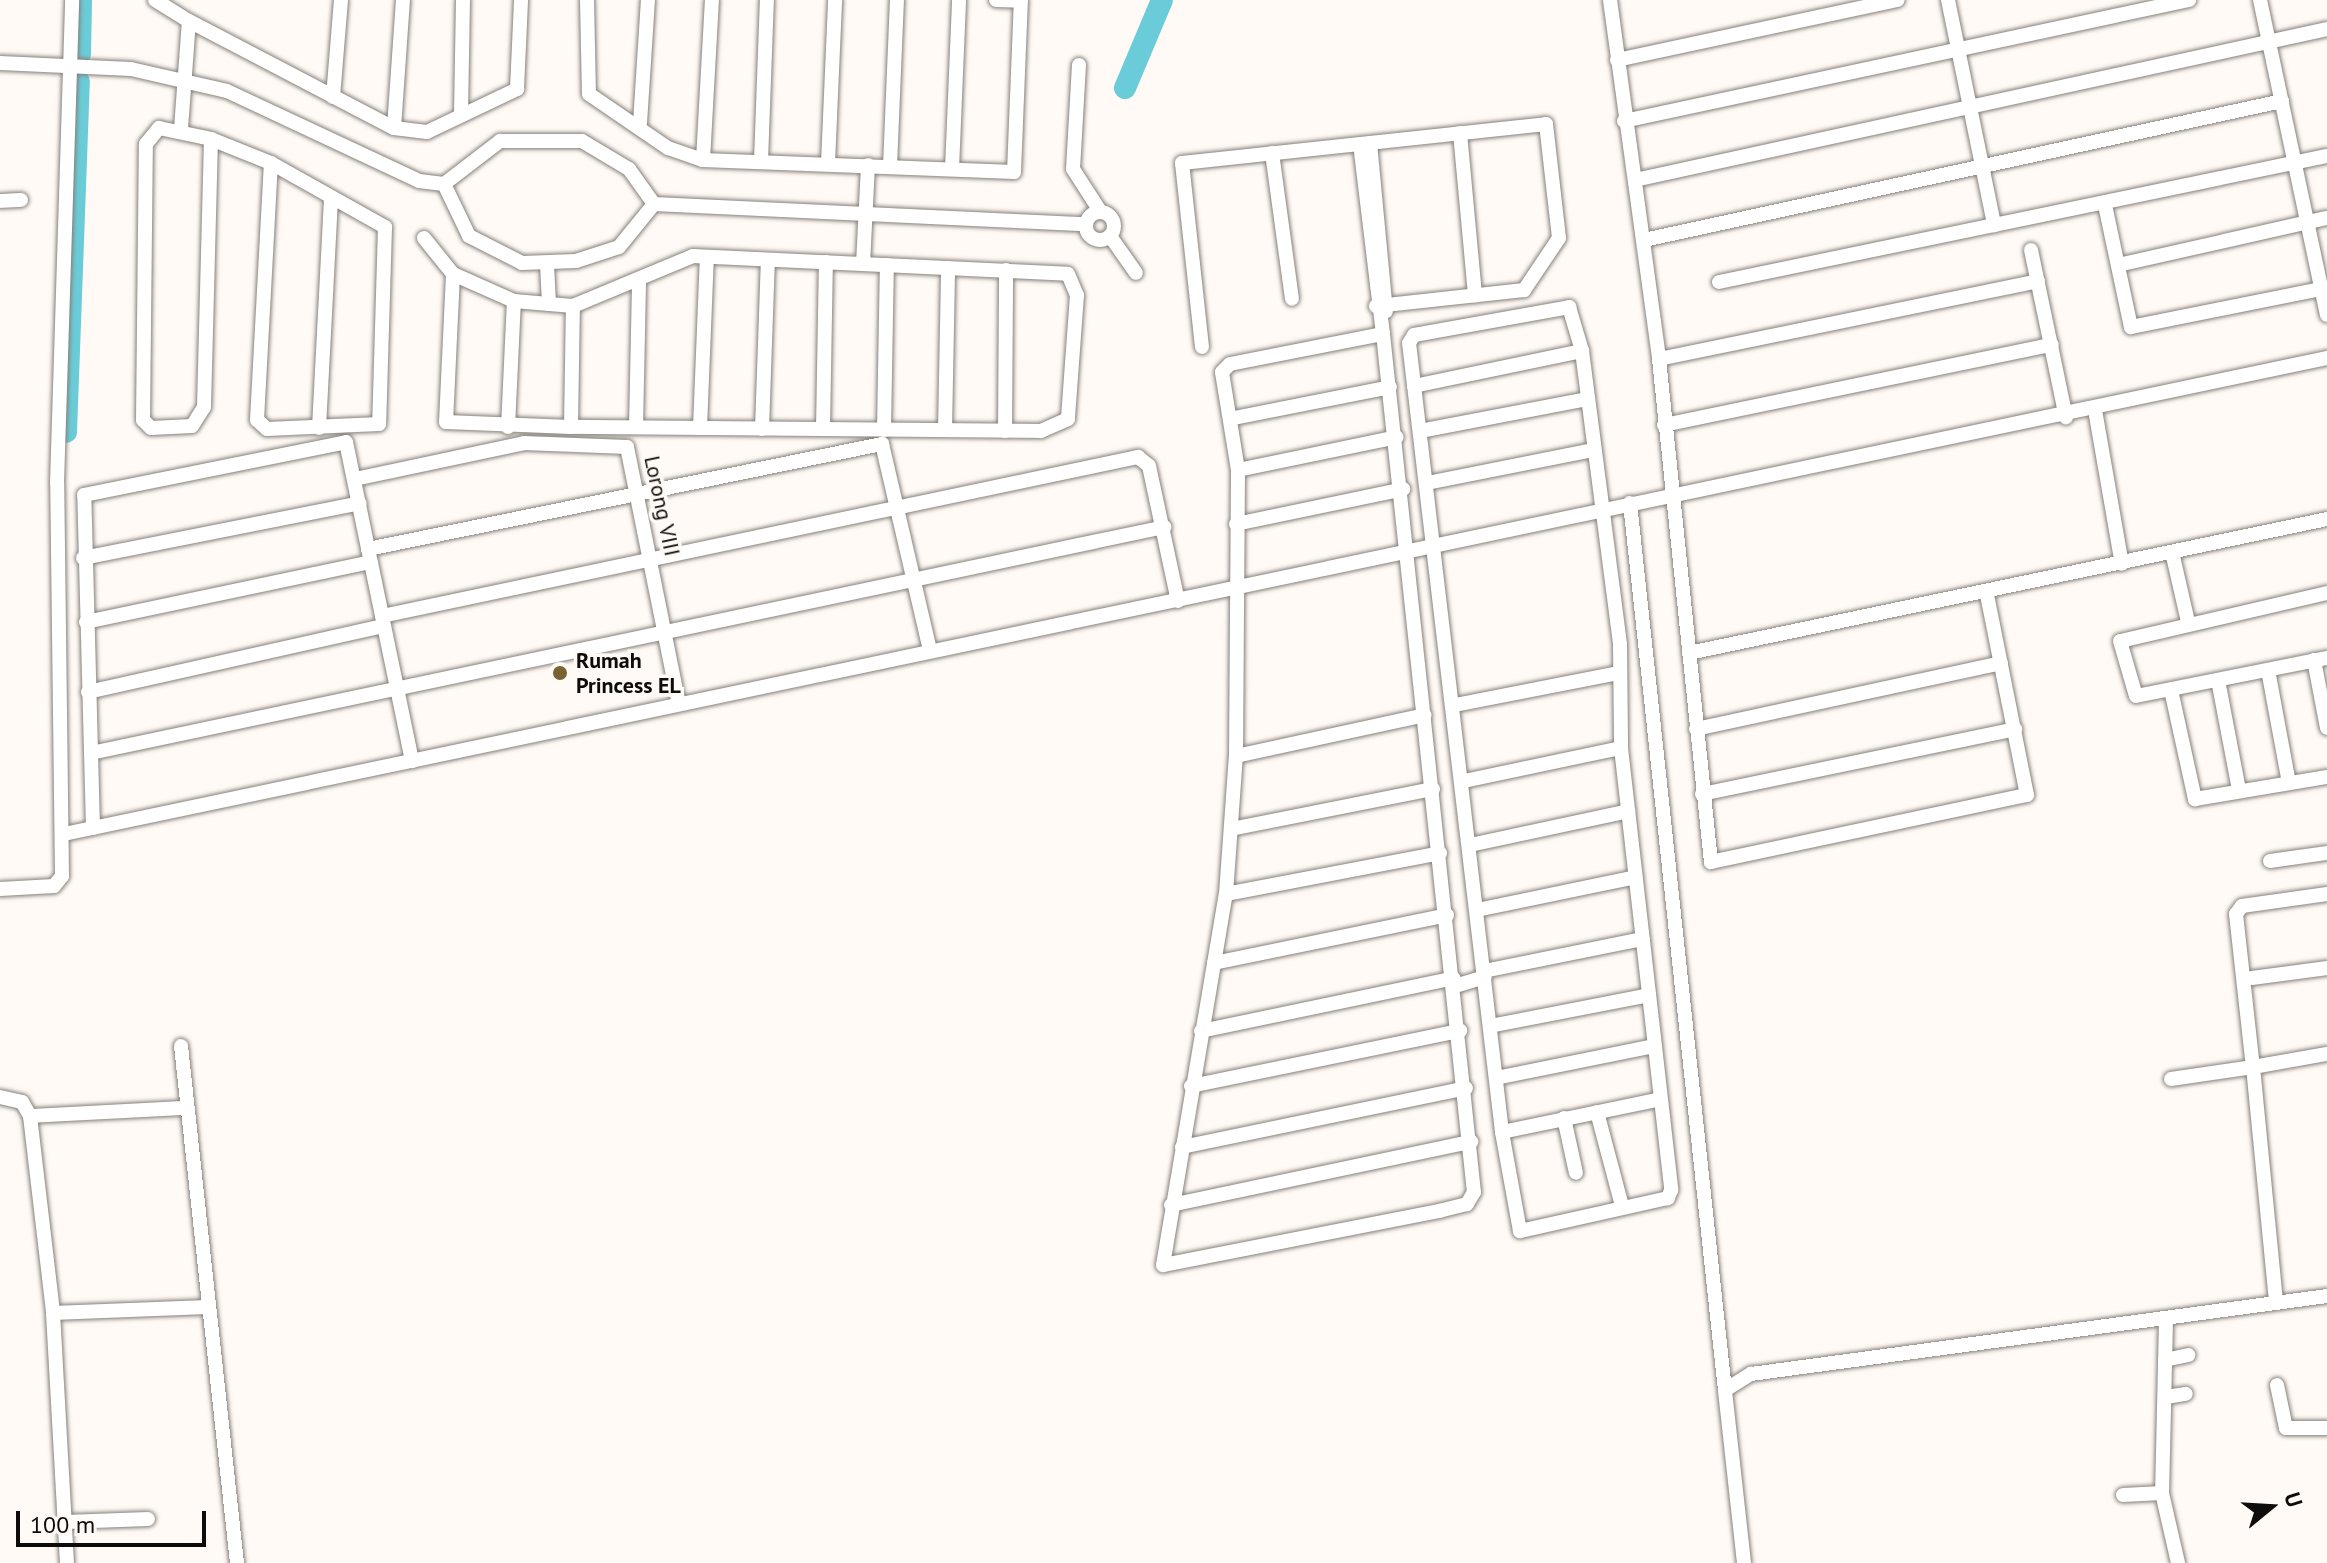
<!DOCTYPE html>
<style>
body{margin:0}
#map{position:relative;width:2327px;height:1563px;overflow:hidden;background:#fffaf6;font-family:"PT Sans",sans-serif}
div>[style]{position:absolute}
.river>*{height:22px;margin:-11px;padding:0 11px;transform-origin:11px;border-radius:11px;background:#6accd8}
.roads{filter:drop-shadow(0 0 2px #86807a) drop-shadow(0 0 2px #86807a)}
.minor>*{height:14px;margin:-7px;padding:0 7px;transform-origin:7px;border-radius:7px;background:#fff}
.minor>.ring{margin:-7px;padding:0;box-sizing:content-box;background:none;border:14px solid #fff;border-radius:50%}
.dots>*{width:22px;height:22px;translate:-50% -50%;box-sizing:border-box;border:4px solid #fffaf6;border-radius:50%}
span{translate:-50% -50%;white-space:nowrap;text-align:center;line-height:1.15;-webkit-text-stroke:7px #fffaf6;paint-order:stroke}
.street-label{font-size:22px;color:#0e0c0a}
.poi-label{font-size:22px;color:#0e0c0a;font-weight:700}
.left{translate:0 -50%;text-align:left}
.north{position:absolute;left:2231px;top:1467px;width:80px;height:80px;-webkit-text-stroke:6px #fffaf6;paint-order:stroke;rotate:72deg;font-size:22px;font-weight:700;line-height:32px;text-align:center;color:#0e0c0a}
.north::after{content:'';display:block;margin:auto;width:28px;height:36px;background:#0e0c0a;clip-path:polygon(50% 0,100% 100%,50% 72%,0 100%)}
.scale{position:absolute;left:16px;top:1511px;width:190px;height:36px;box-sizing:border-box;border:4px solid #0e0c0a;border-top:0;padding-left:10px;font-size:24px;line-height:28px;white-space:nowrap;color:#0e0c0a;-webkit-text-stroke:6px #fffaf6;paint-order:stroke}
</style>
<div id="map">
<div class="river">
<i style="left:80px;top:54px;width:54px;rotate:-88.9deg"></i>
<i style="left:1125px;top:88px;width:95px;rotate:-67.2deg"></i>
<i style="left:66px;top:432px;width:351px;rotate:-87.9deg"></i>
</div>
<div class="roads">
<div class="minor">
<i style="left:155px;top:0;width:40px;rotate:32deg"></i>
<i style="left:587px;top:0;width:94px;rotate:88.8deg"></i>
<i style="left:589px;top:94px;width:96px;rotate:34.4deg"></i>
<i style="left:668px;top:148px;width:37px;rotate:19deg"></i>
<i style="left:703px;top:160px;width:311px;rotate:2.2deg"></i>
<i style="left:1014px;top:172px;width:172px;rotate:-87.7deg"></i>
<i style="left:996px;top:0;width:25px;rotate:2deg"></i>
<i style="left:1610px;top:0;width:362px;rotate:82.2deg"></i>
<i style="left:1659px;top:359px;width:506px;rotate:84.1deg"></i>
<i style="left:1711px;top:862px;width:323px;rotate:-12deg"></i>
<i style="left:2027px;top:795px;width:205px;rotate:-101.3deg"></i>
<i style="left:1948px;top:0;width:230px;rotate:78.4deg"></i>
<i style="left:2260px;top:0;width:322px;rotate:78deg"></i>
<i style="left:1617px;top:60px;width:287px;rotate:-12.1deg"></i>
<i style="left:0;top:63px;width:131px;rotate:2.6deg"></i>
<i style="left:131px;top:69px;width:98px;rotate:12.9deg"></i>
<i style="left:227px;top:91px;width:212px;rotate:25.1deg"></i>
<i style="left:419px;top:181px;width:25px;rotate:7deg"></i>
<i style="left:444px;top:184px;width:71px;rotate:-37.5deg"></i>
<i style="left:500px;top:141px;width:82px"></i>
<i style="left:582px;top:141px;width:55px;rotate:30.8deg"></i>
<i style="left:629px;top:169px;width:43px;rotate:54.5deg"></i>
<i style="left:1079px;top:65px;width:104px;rotate:93.3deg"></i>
<i style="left:1073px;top:169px;width:50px;rotate:57.3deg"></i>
<i style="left:333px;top:97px;width:97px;rotate:-85.3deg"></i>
<i style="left:461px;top:114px;width:114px;rotate:-89deg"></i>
<i style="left:1624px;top:121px;width:578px;rotate:-12.09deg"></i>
<i style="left:640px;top:123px;width:123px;rotate:-86.3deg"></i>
<i style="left:159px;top:128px;width:53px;rotate:11.9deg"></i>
<i style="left:211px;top:139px;width:268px;rotate:91.5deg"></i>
<i style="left:204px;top:407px;width:22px;rotate:122deg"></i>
<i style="left:192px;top:426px;width:41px;rotate:177.2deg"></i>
<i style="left:151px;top:428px;width:11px;rotate:-135deg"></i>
<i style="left:143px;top:420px;width:276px;rotate:-89.4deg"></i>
<i style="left:146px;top:144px;width:21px;rotate:-51deg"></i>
<i style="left:394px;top:128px;width:128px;rotate:-86deg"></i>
<i style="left:181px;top:129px;width:108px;rotate:-85.8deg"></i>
<i style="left:189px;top:21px;width:231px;rotate:27.6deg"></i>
<i style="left:394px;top:128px;width:33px;rotate:7deg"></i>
<i style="left:427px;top:132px;width:100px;rotate:-25.5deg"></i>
<i style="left:517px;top:89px;width:89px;rotate:-87.4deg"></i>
<i style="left:1460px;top:133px;width:163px;rotate:84.7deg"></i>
<i style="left:211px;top:139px;width:65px;rotate:21.8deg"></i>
<i style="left:271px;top:163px;width:131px;rotate:29.3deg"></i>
<i style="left:385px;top:227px;width:197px;rotate:91.7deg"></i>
<i style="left:379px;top:424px;width:112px;rotate:177.4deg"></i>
<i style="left:267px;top:429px;width:13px;rotate:-138deg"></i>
<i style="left:257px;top:420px;width:257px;rotate:-86.9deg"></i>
<i style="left:1370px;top:143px;width:169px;rotate:84.6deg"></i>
<i style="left:1360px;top:144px;width:191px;rotate:83.1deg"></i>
<i style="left:1272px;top:153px;width:147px;rotate:82.2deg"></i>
<i style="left:703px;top:160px;width:160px;rotate:-86.8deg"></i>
<i style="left:761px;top:161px;width:161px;rotate:-87.9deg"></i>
<i style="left:828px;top:163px;width:163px;rotate:-87.5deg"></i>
<i style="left:890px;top:166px;width:166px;rotate:-87.6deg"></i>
<i style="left:952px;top:169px;width:169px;rotate:-87.6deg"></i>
<i style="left:1635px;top:180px;width:708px;rotate:-12.31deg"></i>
<i style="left:444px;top:184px;width:58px;rotate:64.3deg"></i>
<i style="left:469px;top:236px;width:59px;rotate:27deg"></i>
<i style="left:522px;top:263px;width:54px;rotate:-2.1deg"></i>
<i style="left:576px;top:261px;width:45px;rotate:-18deg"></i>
<i style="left:619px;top:247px;width:55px;rotate:-50.9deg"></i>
<i style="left:0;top:201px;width:21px;rotate:-3deg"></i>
<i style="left:654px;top:204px;width:431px;rotate:2.7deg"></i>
<i style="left:2105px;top:205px;width:125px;rotate:78deg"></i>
<i style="left:2131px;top:327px;width:200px;rotate:-11.3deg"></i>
<i class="ring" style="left:1086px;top:212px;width:14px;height:14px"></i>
<i style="left:1110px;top:236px;width:45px;rotate:54.9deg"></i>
<i style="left:424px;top:238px;width:46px;rotate:51.1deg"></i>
<i style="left:453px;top:274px;width:67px;rotate:23.9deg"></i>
<i style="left:514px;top:301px;width:59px;rotate:4.8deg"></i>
<i style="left:1644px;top:240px;width:653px;rotate:-12.29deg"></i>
<i style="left:2031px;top:250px;width:171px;rotate:78.2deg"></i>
<i style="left:693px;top:256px;width:375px;rotate:2.7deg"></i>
<i style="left:1068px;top:274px;width:23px;rotate:67deg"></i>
<i style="left:1077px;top:295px;width:124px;rotate:94.2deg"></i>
<i style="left:1068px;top:419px;width:30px;rotate:156deg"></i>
<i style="left:1041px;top:431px;width:470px;rotate:-179.5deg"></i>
<i style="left:571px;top:427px;width:121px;rotate:-89.1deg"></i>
<i style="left:573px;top:306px;width:130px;rotate:-22.6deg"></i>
<i style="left:547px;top:264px;width:40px;rotate:87.1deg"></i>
<i style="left:863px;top:264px;width:99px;rotate:-87.1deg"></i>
<i style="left:2118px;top:265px;width:214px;rotate:-12.7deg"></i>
<i style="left:453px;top:274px;width:148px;rotate:92.7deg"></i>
<i style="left:446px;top:422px;width:125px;rotate:2.3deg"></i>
<i style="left:1719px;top:282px;width:621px;rotate:-11.71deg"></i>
<i style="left:1569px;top:307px;width:46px;rotate:73.5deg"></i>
<i style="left:1582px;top:351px;width:295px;rotate:82.6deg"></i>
<i style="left:1620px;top:644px;width:104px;rotate:89.4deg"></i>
<i style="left:1621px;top:748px;width:445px;rotate:83.5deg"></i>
<i style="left:1671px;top:1190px;width:9px;rotate:111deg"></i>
<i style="left:1668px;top:1198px;width:152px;rotate:167.4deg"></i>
<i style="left:1520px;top:1231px;width:101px;rotate:-100.3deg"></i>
<i style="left:1502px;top:1132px;width:794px;rotate:-96.72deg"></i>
<i style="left:1409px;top:343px;width:9px;rotate:-58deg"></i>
<i style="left:1414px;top:335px;width:158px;rotate:-10.2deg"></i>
<i style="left:1383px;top:334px;width:863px;rotate:83.95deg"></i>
<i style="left:1474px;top:1192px;width:14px;rotate:120deg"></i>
<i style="left:1467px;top:1204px;width:29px;rotate:166deg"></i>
<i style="left:1439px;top:1211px;width:281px;rotate:168.9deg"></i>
<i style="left:1163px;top:1265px;width:376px;rotate:-80.4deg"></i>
<i style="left:1226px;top:894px;width:138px;rotate:-85.9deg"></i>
<i style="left:1236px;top:756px;width:286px;rotate:-89.6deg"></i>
<i style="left:1238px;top:470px;width:99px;rotate:-99.3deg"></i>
<i style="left:1222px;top:372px;width:11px;rotate:-45deg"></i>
<i style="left:1230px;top:364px;width:156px;rotate:-11.1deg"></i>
<i style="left:1202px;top:347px;width:185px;rotate:-96.2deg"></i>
<i style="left:1182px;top:163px;width:366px;rotate:-6.1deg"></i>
<i style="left:1546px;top:124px;width:115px;rotate:83.5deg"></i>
<i style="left:1559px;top:238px;width:63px;rotate:123.9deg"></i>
<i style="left:1524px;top:290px;width:149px;rotate:173.8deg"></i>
<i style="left:1659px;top:359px;width:387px;rotate:-11.6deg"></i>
<i style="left:1414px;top:386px;width:172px;rotate:-11.8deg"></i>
<i style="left:2095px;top:410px;width:156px;rotate:80.1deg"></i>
<i style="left:1234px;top:418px;width:159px;rotate:-11.2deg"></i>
<i style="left:1664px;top:425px;width:396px;rotate:-11.7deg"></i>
<i style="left:508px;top:427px;width:126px;rotate:-87.3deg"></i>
<i style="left:636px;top:427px;width:147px;rotate:-88.8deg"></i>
<i style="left:319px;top:428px;width:227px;rotate:-87deg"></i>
<i style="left:700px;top:428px;width:171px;rotate:-87.7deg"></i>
<i style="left:762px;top:429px;width:169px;rotate:-88deg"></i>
<i style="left:823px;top:429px;width:167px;rotate:-89deg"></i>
<i style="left:884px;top:430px;width:165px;rotate:-89deg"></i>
<i style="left:945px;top:430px;width:162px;rotate:-88.9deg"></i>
<i style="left:1005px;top:431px;width:161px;rotate:-89.6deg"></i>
<i style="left:1420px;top:431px;width:171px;rotate:-10.8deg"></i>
<i style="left:1238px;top:470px;width:162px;rotate:-11.7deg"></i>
<i style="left:355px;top:479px;width:173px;rotate:-12deg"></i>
<i style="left:524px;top:443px;width:103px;rotate:2.2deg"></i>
<i style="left:627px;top:447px;width:262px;rotate:78.6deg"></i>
<i style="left:1427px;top:483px;width:170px;rotate:-11.2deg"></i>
<i style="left:1630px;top:503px;width:892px;rotate:83.89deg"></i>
<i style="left:1236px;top:524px;width:171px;rotate:-11.8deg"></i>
<i style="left:368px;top:549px;width:525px;rotate:-11.55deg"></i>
<i style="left:882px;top:444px;width:212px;rotate:76.9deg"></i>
<i style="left:2172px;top:552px;width:72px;rotate:77.1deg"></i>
<i style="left:83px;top:558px;width:282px;rotate:-11.2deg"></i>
<i style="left:2327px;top:593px;width:212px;rotate:166.9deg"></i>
<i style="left:2120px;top:641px;width:57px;rotate:73.8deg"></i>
<i style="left:2136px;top:696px;width:195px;rotate:-11.3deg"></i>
<i style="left:382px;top:616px;width:773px;rotate:-11.88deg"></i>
<i style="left:1138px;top:457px;width:14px;rotate:39deg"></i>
<i style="left:1149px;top:466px;width:138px;rotate:77.9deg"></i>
<i style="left:86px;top:622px;width:291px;rotate:-11.9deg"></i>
<i style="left:1689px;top:653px;width:652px;rotate:-11.86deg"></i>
<i style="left:2314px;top:660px;width:69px;rotate:79.2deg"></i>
<i style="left:2268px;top:670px;width:115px;rotate:79.5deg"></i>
<i style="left:2218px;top:680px;width:112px;rotate:79.2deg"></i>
<i style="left:2171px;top:690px;width:112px;rotate:77.6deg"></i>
<i style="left:2195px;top:799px;width:134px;rotate:-9.5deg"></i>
<i style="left:88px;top:692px;width:303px;rotate:-12.6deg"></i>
<i style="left:1455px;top:705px;width:166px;rotate:-11.1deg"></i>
<i style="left:1696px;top:729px;width:312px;rotate:-12.2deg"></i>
<i style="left:91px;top:753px;width:1097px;rotate:-11.89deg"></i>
<i style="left:1236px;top:756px;width:193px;rotate:-12.2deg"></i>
<i style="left:1464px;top:781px;width:160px;rotate:-11.9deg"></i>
<i style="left:1702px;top:794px;width:320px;rotate:-11.7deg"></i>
<i style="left:93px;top:828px;width:333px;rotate:-91.5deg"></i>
<i style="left:84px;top:495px;width:267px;rotate:-11.4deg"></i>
<i style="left:346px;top:442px;width:326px;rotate:78.3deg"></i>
<i style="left:1231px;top:829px;width:206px;rotate:-11.2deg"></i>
<i style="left:64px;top:834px;width:2313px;rotate:-11.88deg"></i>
<i style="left:1470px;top:845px;width:162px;rotate:-12.1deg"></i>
<i style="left:2270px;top:861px;width:58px;rotate:-8deg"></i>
<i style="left:0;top:889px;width:54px;rotate:-3.2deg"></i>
<i style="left:54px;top:886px;width:13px;rotate:-51deg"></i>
<i style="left:62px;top:876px;width:393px;rotate:-90.7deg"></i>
<i style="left:57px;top:483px;width:483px;rotate:-88.2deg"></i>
<i style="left:1226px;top:894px;width:218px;rotate:-10.8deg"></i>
<i style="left:2327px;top:894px;width:86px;rotate:172deg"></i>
<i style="left:2242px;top:906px;width:10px;rotate:127deg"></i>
<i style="left:2236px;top:914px;width:154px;rotate:83.7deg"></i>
<i style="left:2253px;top:1067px;width:75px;rotate:-10deg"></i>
<i style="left:1477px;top:910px;width:162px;rotate:-11.7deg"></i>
<i style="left:1214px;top:963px;width:238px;rotate:-11.6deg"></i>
<i style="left:1484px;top:971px;width:162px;rotate:-11.4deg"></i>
<i style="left:2252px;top:978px;width:76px;rotate:-7.6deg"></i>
<i style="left:1455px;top:986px;width:31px;rotate:-17deg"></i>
<i style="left:1490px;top:1026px;width:162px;rotate:-11deg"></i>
<i style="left:1201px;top:1031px;width:258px;rotate:-11.8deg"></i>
<i style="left:181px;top:1046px;width:520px;rotate:83.82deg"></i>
<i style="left:1496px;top:1078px;width:162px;rotate:-11.4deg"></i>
<i style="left:2171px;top:1079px;width:83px;rotate:-8.3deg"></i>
<i style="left:2253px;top:1067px;width:236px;rotate:84.4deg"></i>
<i style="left:1191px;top:1086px;width:275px;rotate:-11.6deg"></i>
<i style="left:0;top:1097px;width:23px;rotate:13deg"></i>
<i style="left:22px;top:1102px;width:16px;rotate:60deg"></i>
<i style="left:30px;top:1116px;width:198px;rotate:83.3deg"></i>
<i style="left:53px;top:1313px;width:250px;rotate:86.8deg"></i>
<i style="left:1597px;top:1112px;width:97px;rotate:75.1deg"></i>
<i style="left:30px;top:1116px;width:155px;rotate:-3deg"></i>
<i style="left:1564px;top:1118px;width:56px;rotate:77.7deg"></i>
<i style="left:1502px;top:1132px;width:162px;rotate:-11.7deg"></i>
<i style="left:1182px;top:1147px;width:290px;rotate:-11.7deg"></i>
<i style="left:1171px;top:1205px;width:307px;rotate:-11.9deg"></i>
<i style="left:53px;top:1313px;width:154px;rotate:-2.2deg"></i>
<i style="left:2166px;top:1320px;width:173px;rotate:91.3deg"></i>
<i style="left:2162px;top:1493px;width:72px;rotate:77.1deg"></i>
<i style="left:2165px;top:1360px;width:24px;rotate:-12deg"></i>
<i style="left:2277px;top:1385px;width:44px;rotate:78.2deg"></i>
<i style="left:2286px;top:1428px;width:41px"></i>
<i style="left:2166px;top:1397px;width:20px;rotate:-9deg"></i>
<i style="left:2123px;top:1495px;width:39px;rotate:-3deg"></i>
<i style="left:65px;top:1522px;width:83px;rotate:-2.1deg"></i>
<i style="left:1744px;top:1563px;width:174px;rotate:-96.3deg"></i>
<i style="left:1725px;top:1390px;width:31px;rotate:-32deg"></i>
<i style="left:1751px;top:1374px;width:581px;rotate:-7.71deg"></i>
</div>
</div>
<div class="dots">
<i style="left:560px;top:673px;background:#796332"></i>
</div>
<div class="street-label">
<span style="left:662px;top:506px;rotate:78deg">Lorong VIII</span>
</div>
<div class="poi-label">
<span class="left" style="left:576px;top:673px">Rumah<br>Princess EL</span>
</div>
<div class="north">U</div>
<div class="scale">100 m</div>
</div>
